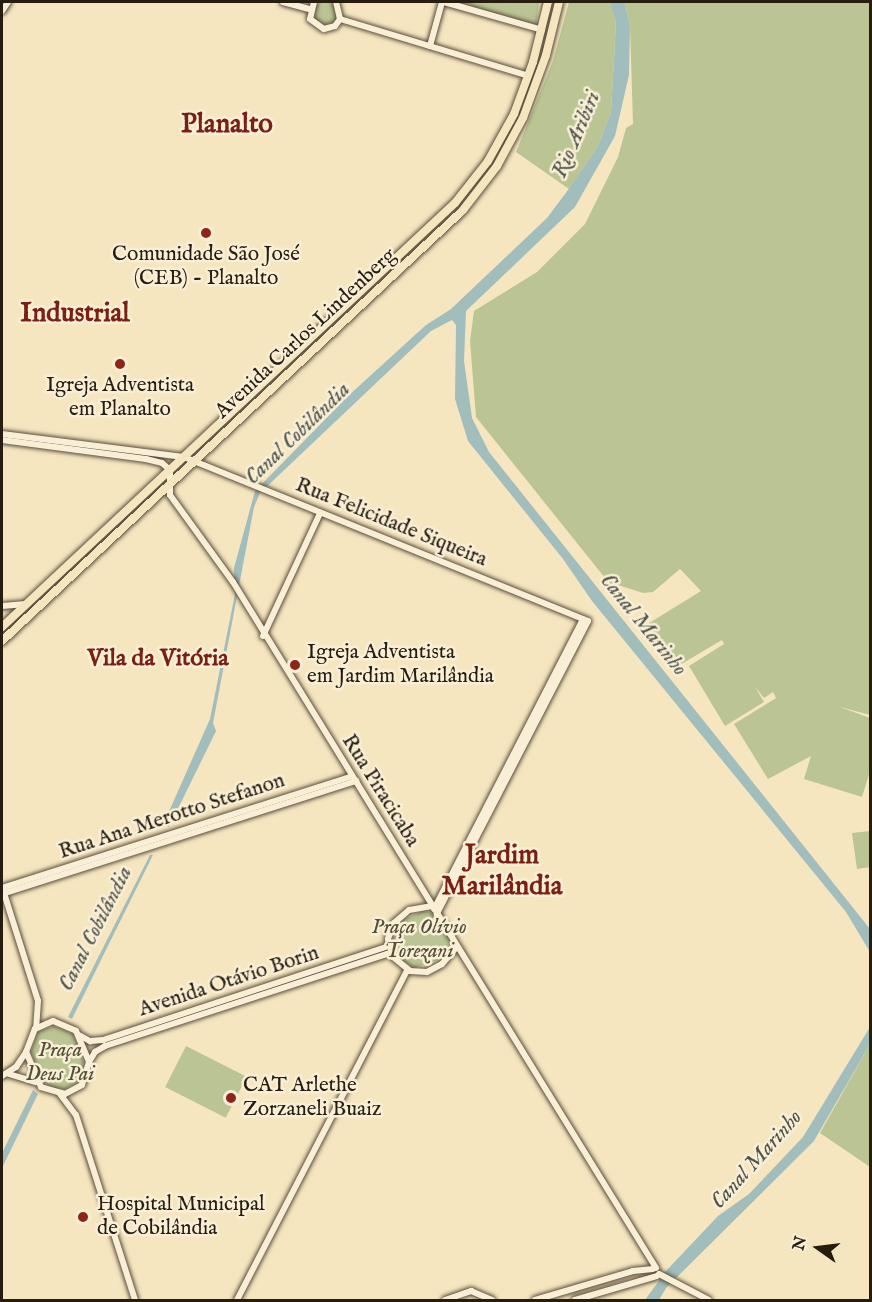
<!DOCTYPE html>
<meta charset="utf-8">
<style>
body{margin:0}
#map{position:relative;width:872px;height:1302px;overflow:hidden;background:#f6e6c0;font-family:"IM FELL English",serif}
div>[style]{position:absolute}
.green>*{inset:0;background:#bbc593;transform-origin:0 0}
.round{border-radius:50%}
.water>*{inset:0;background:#a1bdbc}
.roads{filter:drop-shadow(0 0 2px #5a4e3c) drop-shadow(0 0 2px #5a4e3c)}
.minor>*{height:6px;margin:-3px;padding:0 3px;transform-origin:3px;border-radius:3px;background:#f9efd6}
.major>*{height:8px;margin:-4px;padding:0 4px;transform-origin:4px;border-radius:4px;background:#f6e6c0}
.dots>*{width:16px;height:16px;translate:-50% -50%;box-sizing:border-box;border:3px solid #f9efd6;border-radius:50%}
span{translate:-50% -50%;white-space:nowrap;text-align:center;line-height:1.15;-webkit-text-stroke:5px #f9efd6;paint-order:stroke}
.poi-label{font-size:21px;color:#261c10}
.left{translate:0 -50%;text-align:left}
.street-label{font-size:21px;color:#261c10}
.park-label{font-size:21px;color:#534f37;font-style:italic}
.water-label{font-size:22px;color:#51544c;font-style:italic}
.quarter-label{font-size:24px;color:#7a1f14;font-weight:700}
.district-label{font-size:27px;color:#7a1f14;font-weight:700}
.frame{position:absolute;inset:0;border:3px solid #261c10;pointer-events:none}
.north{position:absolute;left:788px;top:1218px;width:60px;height:60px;-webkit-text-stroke:4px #f9efd6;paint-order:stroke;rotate:284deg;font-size:16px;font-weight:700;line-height:24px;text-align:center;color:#261c10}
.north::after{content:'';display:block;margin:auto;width:21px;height:27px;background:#261c10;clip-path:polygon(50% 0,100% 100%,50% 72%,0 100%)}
</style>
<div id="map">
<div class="green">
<i class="round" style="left:314px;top:1px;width:24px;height:24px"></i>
<i style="clip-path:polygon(459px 2px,539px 2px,536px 25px,459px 3px)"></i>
<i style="clip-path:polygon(569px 2px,609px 2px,616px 22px,611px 112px,598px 146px,569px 189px,516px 152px,553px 61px)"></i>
<i style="clip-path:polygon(625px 2px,870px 2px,870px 715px,840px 707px,870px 718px,870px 771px,862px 797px,804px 779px,811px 756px,768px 779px,734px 724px,776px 698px,773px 692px,764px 698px,755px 687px,764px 702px,725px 726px,689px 666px,724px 644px,722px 640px,673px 669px,646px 625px,701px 591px,680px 569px,653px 592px,643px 593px,618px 585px,613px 588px,476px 417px,470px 341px,474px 311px,537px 272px,585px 224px,618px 157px,626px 128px,633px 124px,630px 26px)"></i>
<i style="clip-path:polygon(165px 481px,165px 485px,2px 636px,2px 633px)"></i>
<i style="clip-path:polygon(870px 831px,870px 867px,857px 869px,852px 833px)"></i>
<i style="clip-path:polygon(423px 911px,433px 913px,452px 943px,441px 959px,414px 968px,396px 955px,393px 938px,402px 920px)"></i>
<i style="clip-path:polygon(54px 1026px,73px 1034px,84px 1063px,79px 1081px,65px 1089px,52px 1088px,41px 1080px,31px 1052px,38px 1032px)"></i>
<i style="clip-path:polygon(870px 1044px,870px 1167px,820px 1133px)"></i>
<i style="left:186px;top:1046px;width:68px;height:46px;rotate:27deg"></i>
</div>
<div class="water">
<i style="clip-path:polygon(609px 2px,625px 2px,630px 26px,629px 75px,615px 136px,575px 207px,466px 311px,464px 361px,472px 418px,489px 452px,870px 929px,870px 952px,846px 912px,592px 601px,563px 559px,468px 441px,455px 399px,456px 325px,452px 320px,431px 331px,260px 493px,254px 507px,213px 723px,216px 731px,169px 827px,163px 825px,210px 719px,235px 594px,234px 568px,255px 491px,348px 396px,426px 325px,451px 309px,547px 218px,568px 190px,598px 146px,611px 112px,616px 22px)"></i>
<i style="clip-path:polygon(150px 855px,153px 855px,102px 958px,72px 1019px,68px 1017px)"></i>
<i style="clip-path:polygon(870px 1027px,870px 1044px,814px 1141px,666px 1288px,659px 1300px,645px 1300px,666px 1271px,718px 1216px,749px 1194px,803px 1137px)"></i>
<i style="clip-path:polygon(33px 1090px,38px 1094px,2px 1168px,2px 1153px)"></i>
</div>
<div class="roads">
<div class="minor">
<i style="left:283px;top:2px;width:27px;rotate:15deg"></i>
<i style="left:314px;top:2px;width:17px;rotate:103deg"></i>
<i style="left:310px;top:19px;width:17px;rotate:36deg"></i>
<i style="left:324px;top:29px;width:11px;rotate:-15deg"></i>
<i style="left:335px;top:26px;width:9px;rotate:-54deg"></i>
<i style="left:340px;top:19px;width:17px;rotate:-103deg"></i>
<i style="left:444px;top:2px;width:102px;rotate:15.9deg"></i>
<i style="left:2px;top:11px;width:11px;rotate:-56deg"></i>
<i style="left:340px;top:19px;width:197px;rotate:16.8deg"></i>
<i style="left:430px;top:46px;width:46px;rotate:-74.7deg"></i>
<i style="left:2px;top:434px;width:183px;rotate:7.2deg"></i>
<i style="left:184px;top:457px;width:436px;rotate:22.1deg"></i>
<i style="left:588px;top:621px;width:330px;rotate:117.3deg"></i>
<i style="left:2px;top:440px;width:145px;rotate:7.5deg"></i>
<i style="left:146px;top:459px;width:16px;rotate:14deg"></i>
<i style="left:162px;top:463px;width:11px;rotate:41deg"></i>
<i style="left:170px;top:470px;width:25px;rotate:90deg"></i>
<i style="left:170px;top:495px;width:107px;rotate:54.1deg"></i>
<i style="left:233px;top:582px;width:806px;rotate:58.34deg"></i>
<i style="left:2px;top:606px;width:24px;rotate:-5deg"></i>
<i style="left:263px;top:636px;width:136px;rotate:-65.1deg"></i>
<i style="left:2px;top:888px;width:367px;rotate:-17.7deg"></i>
<i style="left:4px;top:893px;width:113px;rotate:72.5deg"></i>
<i style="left:38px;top:1001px;width:26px;rotate:94deg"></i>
<i style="left:2px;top:894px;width:372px;rotate:-17.7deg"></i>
<i style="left:432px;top:906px;width:23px;rotate:170deg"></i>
<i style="left:409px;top:910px;width:20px;rotate:139deg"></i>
<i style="left:394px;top:923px;width:17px;rotate:111deg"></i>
<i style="left:388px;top:939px;width:19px;rotate:74deg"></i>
<i style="left:393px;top:957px;width:22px;rotate:39deg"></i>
<i style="left:410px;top:971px;width:17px;rotate:3deg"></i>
<i style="left:427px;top:972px;width:17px;rotate:-28deg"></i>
<i style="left:442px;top:964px;width:23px;rotate:-49deg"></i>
<i style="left:434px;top:909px;width:326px;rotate:-62.8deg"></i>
<i style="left:53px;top:1021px;width:25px;rotate:23deg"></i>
<i style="left:76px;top:1031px;width:34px;rotate:67deg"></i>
<i style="left:89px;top:1062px;width:24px;rotate:107deg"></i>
<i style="left:82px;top:1085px;width:19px;rotate:152deg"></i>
<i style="left:65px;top:1094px;width:25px;rotate:-164deg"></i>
<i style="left:41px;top:1087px;width:38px;rotate:-113deg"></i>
<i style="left:26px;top:1052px;width:25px;rotate:-69deg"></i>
<i style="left:35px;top:1029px;width:20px;rotate:-24deg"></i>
<i style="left:79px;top:1035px;width:13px;rotate:29deg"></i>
<i style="left:90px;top:1041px;width:13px;rotate:-4deg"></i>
<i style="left:103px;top:1040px;width:301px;rotate:-18.2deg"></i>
<i style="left:89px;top:1062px;width:12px;rotate:-59deg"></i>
<i style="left:95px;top:1052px;width:12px;rotate:-31deg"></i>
<i style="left:105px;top:1046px;width:300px;rotate:-18.1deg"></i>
<i style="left:9px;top:1074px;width:28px;rotate:17deg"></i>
<i style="left:2px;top:1076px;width:17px;rotate:-33deg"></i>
<i style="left:16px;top:1067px;width:18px;rotate:-56deg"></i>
<i style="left:60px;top:1094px;width:26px;rotate:53deg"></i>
<i style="left:76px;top:1115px;width:194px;rotate:72.3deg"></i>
<i style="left:659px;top:1274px;width:56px;rotate:27.5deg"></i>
<i style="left:237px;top:1300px;width:371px;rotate:-62.7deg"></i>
<i style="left:445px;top:1300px;width:28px;rotate:-19deg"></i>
<i style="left:471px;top:1291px;width:23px;rotate:23deg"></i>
<i style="left:535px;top:1300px;width:102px;rotate:-16.5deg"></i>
<i style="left:633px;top:1271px;width:20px;rotate:-6deg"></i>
<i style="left:575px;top:1300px;width:85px;rotate:-16.3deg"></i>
</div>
<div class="major">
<i style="left:2px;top:627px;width:620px;rotate:-43.11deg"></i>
<i style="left:455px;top:203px;width:53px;rotate:-51.8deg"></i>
<i style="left:488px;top:161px;width:54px;rotate:-61deg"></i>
<i style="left:514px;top:114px;width:55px;rotate:-69.9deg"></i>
<i style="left:533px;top:62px;width:62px;rotate:-76deg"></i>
<i style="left:2px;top:641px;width:631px;rotate:-43.07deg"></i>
<i style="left:463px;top:210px;width:56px;rotate:-52.3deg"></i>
<i style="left:497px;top:166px;width:55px;rotate:-61.6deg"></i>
<i style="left:523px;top:118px;width:67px;rotate:-69.9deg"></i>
<i style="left:546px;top:55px;width:55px;rotate:-76.2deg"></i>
</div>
</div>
<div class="dots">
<i style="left:206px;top:233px;background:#8f2418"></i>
<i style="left:120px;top:364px;background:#8f2418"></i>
<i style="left:295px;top:665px;background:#8f2418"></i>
<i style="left:231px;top:1098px;background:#8f2418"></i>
<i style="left:83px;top:1217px;background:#8f2418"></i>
</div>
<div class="poi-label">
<span style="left:206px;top:267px">Comunidade São José<br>(CEB) - Planalto</span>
<span style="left:120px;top:398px">Igreja Adventista<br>em Planalto</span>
<span class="left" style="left:307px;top:665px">Igreja Adventista<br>em Jardim Marilândia</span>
<span class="left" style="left:243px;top:1098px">CAT Arlethe<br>Zorzaneli Buaiz</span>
<span class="left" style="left:97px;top:1217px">Hospital Municipal<br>de Cobilândia</span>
</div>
<div class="street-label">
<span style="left:306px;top:334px;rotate:-43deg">Avenida Carlos Lindenberg</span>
<span style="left:391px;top:523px;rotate:22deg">Rua Felicidade Siqueira</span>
<span style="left:380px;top:791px;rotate:58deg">Rua Piracicaba</span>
<span style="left:172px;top:817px;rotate:-18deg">Rua Ana Merotto Stefanon</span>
<span style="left:229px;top:982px;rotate:-18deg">Avenida Otávio Borin</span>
</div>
<div class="park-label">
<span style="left:419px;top:940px">Praça Olívio<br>Torezani</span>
<span style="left:60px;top:1063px">Praça<br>Deus Pai</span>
</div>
<div class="water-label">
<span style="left:577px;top:135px;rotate:-67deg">Rio Aribiri</span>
<span style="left:298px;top:434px;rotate:-44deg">Canal Cobilândia</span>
<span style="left:643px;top:625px;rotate:51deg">Canal Marinho</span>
<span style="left:96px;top:929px;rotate:-63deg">Canal Cobilândia</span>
<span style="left:757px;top:1160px;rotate:-48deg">Canal Marinho</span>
</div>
<div class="quarter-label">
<span style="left:158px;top:659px">Vila da Vitória</span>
</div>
<div class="district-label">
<span style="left:227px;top:126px">Planalto</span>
<span style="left:75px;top:315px">Industrial</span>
<span style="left:502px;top:872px">Jardim<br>Marilândia</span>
</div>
<div class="frame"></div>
<div class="north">N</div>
</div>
